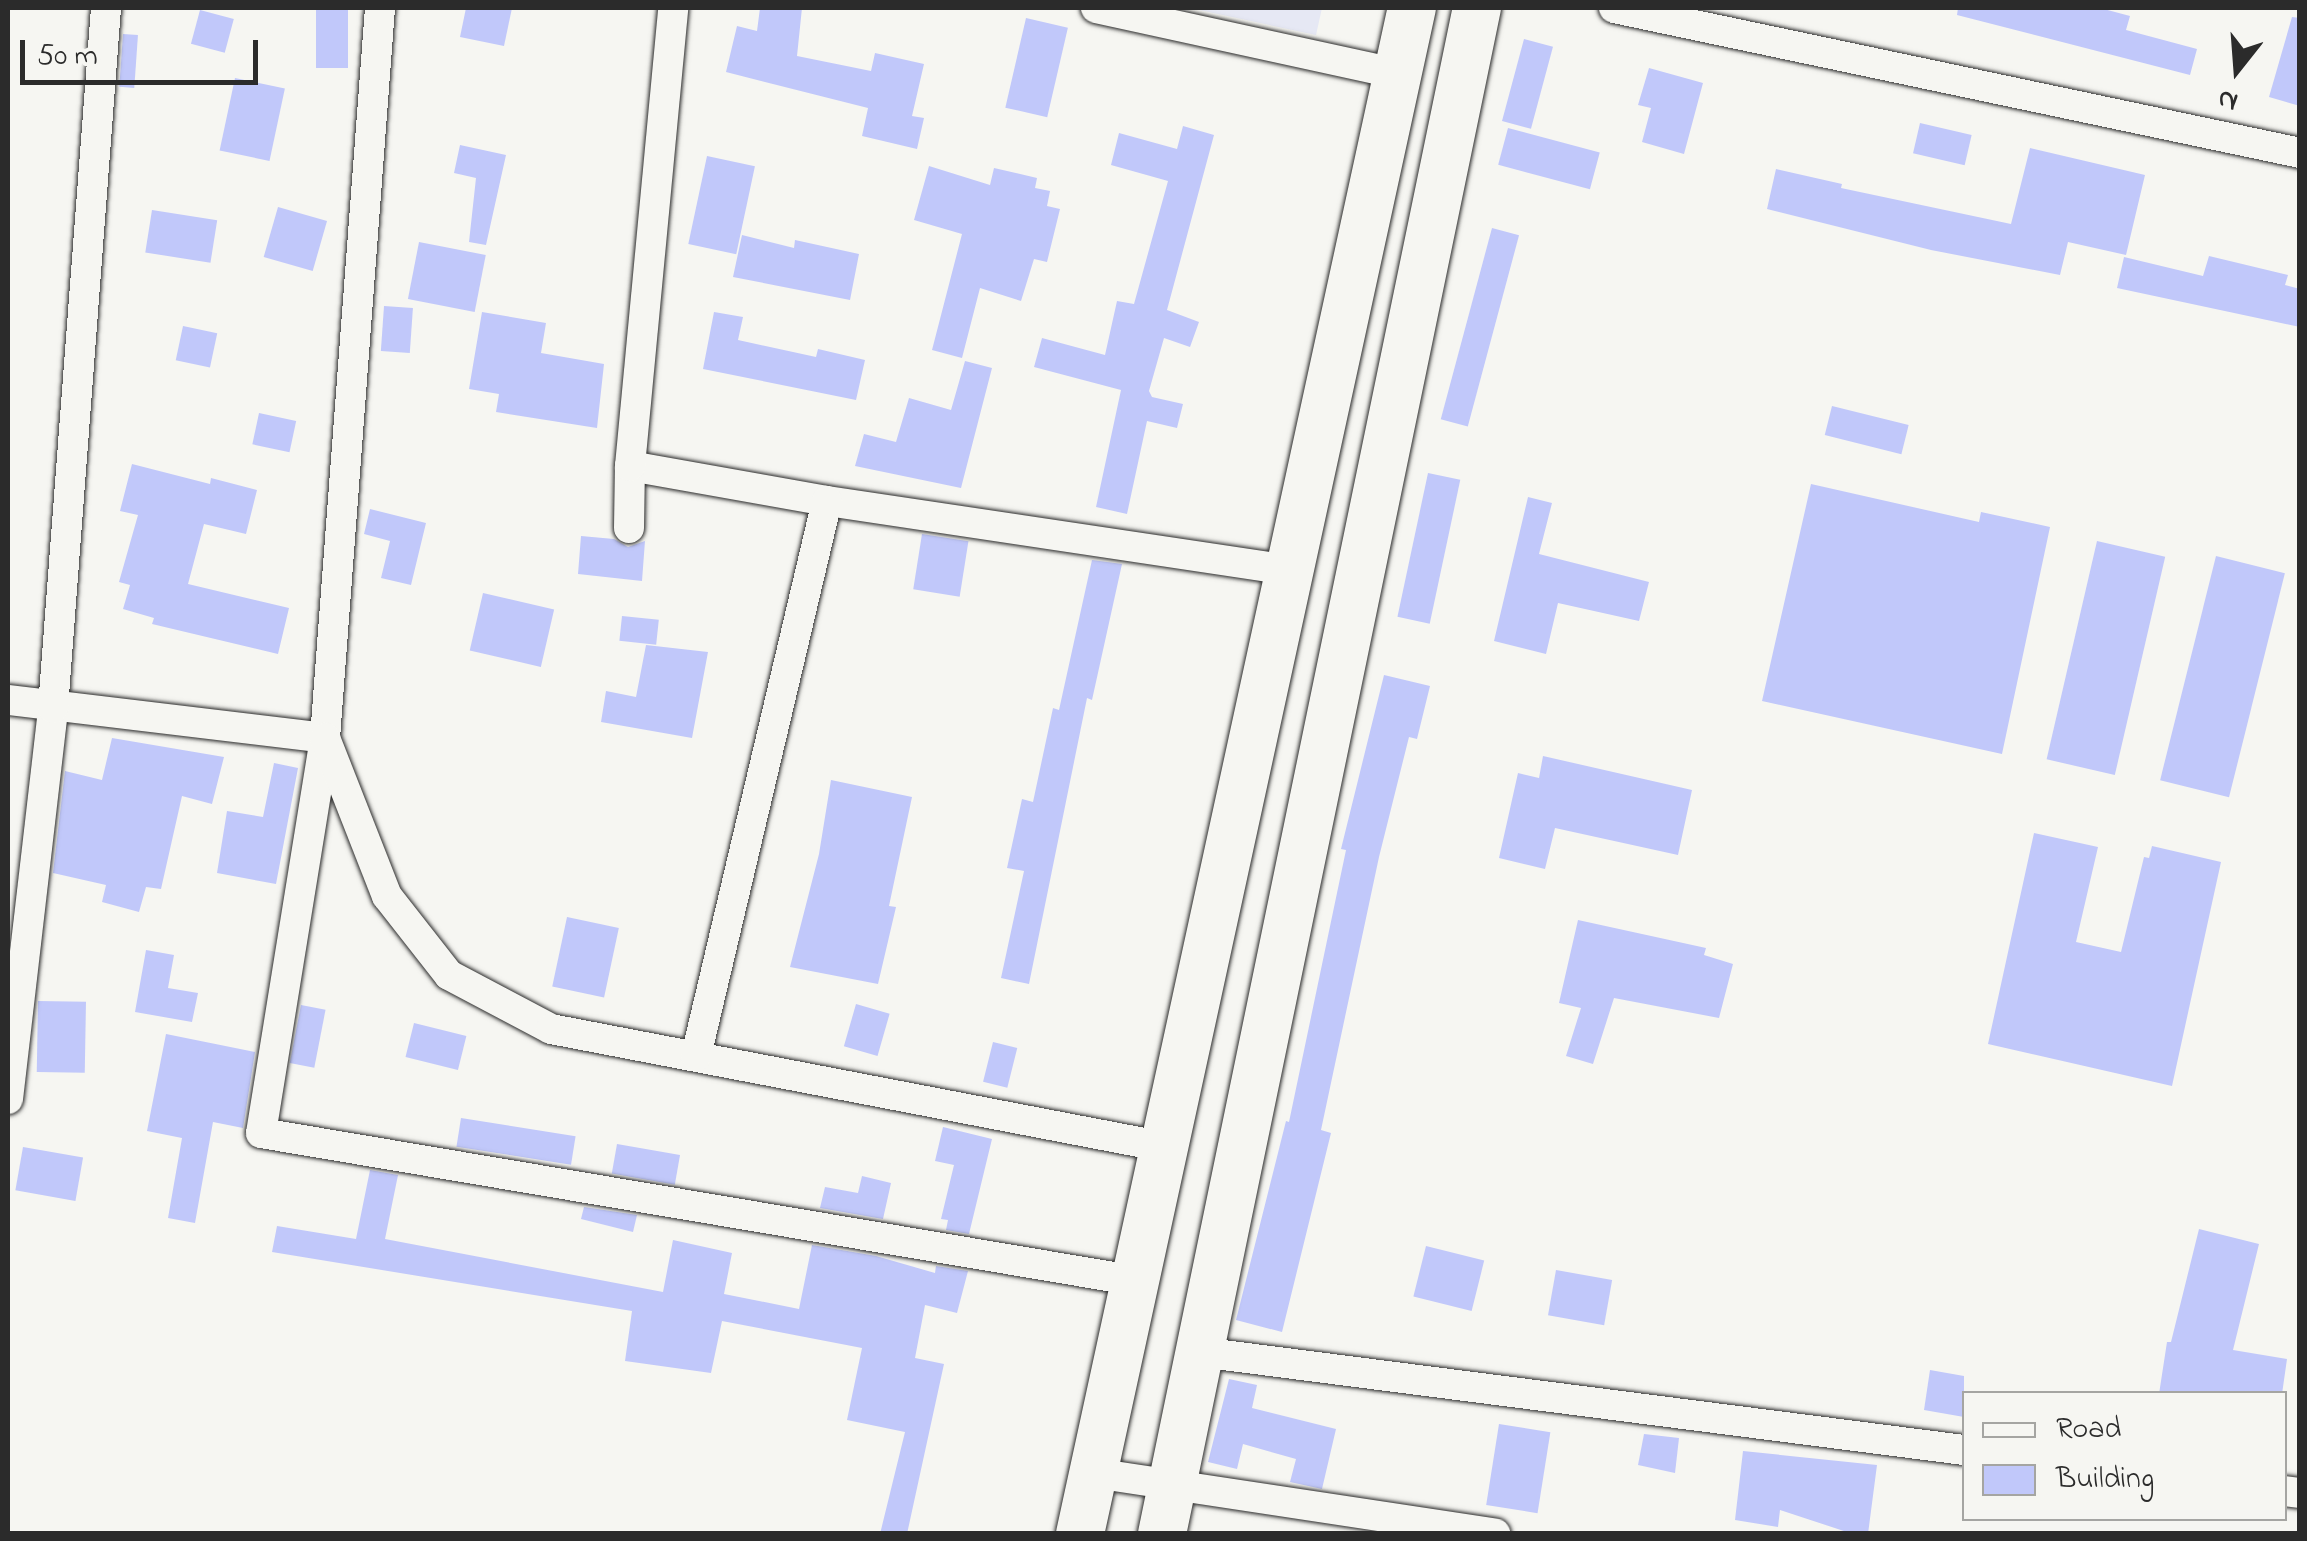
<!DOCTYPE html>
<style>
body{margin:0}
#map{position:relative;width:2307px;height:1541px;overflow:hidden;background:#f6f6f2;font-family:"Indie Flower",sans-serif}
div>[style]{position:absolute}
.built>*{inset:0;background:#e6e8f4}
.building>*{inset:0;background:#c1c8fa;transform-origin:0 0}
.roads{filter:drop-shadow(0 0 2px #2b2b2b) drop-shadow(0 0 2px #2b2b2b)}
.minor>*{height:30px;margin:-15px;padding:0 15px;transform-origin:15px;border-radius:15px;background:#f6f6f2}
.primary>*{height:48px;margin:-24px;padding:0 24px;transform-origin:24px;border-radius:24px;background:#f6f6f2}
span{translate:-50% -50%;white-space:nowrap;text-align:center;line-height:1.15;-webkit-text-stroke:9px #f6f6f2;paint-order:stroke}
.frame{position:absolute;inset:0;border:10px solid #2b2b2b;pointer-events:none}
.legend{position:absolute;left:1962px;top:1391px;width:325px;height:130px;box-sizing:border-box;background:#f6f6f2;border:2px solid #a5a5a2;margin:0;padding:12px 18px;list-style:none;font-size:30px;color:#2b2b2b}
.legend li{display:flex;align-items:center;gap:20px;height:50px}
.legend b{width:50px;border:2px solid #a5a5a2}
.north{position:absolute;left:2187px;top:20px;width:100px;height:100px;-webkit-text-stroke:8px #f6f6f2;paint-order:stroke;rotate:197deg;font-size:28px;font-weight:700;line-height:40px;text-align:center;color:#2b2b2b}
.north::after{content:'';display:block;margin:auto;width:35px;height:45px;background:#2b2b2b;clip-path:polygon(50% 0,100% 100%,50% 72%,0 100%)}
.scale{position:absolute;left:20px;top:40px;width:238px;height:45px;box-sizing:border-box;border:5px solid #2b2b2b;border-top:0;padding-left:12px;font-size:30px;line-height:35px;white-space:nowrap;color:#2b2b2b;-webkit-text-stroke:8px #f6f6f2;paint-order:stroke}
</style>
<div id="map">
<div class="built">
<i style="clip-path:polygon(1190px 8px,1322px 8px,1316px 35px)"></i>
</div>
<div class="building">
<i style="left:316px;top:8px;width:32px;height:60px"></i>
<i style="clip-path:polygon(466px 8px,512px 8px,504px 46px,460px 37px)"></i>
<i style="clip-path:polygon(760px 8px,802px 8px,797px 56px,871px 71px,875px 53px,924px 64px,912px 116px,924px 118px,917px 149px,862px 136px,868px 108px,726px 72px,737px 26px,757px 31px)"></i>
<i style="clip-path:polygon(1958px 8px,2100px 8px,2130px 16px,2126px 30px,2197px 49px,2190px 75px,1957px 15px)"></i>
<i style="left:200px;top:10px;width:35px;height:35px;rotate:15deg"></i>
<i style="clip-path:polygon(2292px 17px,2300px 18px,2300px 106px,2269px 97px)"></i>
<i style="left:1026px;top:18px;width:43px;height:92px;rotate:13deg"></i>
<i style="left:123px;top:34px;width:15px;height:53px;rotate:4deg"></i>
<i style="left:1524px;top:39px;width:30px;height:85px;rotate:15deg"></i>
<i style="clip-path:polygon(1649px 68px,1703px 83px,1684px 154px,1642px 142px,1651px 108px,1638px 105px)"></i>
<i style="left:235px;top:78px;width:51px;height:74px;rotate:12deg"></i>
<i style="left:1920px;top:123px;width:53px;height:31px;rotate:13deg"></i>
<i style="clip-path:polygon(1183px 126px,1214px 135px,1167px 310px,1199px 322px,1190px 347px,1164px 338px,1149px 391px,1152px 397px,1183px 404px,1177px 428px,1147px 421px,1127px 514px,1096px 507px,1121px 390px,1034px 367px,1042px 338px,1105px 355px,1117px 301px,1134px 304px,1168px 181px,1111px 165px,1119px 133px,1177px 149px)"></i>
<i style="left:1508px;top:128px;width:95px;height:38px;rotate:15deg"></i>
<i style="clip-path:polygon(460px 145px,506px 155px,486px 245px,469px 242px,476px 178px,454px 173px)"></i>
<i style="clip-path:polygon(2030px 148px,2145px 175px,2126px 255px,2068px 242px,2060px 275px,1931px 250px,1767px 209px,1776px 169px,1842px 184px,1841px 188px,2011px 224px)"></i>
<i style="left:707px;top:156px;width:49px;height:90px;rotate:12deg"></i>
<i style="clip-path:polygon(929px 166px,990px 185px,994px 168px,1037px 178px,1035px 188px,1050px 191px,1047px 206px,1060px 209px,1047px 262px,1034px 259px,1021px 301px,980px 288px,962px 358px,932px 350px,962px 234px,914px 220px)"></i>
<i style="left:278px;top:207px;width:51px;height:52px;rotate:16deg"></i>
<i style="left:152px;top:210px;width:66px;height:43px;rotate:9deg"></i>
<i style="left:1492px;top:228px;width:28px;height:198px;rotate:15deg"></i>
<i style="clip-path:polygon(742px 235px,794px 248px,795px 240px,859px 254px,850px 300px,733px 277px)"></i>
<i style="left:419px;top:242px;width:68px;height:58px;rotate:11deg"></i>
<i style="clip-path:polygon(2209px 256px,2288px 275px,2285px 285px,2300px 289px,2300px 327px,2117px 288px,2124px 257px,2203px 276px)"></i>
<i style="left:384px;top:306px;width:29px;height:45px;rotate:4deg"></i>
<i style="clip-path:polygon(482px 312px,546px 323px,541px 353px,604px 364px,597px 428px,496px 412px,499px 394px,469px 389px)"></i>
<i style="clip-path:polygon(714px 312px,743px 317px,738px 340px,816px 357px,818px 349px,865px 360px,856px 400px,703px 369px)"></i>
<i style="left:183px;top:326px;width:35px;height:35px;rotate:12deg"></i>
<i style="clip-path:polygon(965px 361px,992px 368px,961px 488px,855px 466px,864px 434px,896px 442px,909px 398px,951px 410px)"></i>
<i style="left:1832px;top:406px;width:79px;height:30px;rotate:14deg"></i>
<i style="left:259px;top:413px;width:38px;height:32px;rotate:12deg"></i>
<i style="clip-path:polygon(132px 464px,210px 484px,211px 478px,257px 490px,246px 534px,204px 524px,188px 584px,289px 608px,278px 654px,152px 624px,154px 618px,123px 609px,130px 585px,119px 582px,138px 515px,120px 511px)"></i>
<i style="left:1428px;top:473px;width:33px;height:147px;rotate:12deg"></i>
<i style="clip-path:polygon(1811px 484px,1979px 522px,1981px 512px,2050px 527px,2002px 754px,1762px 701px)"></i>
<i style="clip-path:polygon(1528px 497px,1552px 503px,1539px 554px,1649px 582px,1639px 621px,1558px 603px,1546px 654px,1494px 641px)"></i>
<i style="clip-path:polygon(370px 509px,426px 523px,411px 585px,381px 578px,390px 541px,364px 534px)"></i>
<i style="left:922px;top:534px;width:47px;height:56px;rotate:9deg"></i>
<i style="clip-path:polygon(581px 536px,614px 539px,628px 547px,645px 541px,642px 581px,578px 574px)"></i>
<i style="left:2097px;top:541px;width:70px;height:224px;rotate:13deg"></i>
<i style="left:2216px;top:556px;width:71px;height:231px;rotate:14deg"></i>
<i style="clip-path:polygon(1092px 560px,1122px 564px,1092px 700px,1087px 698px,1029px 984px,1001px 978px,1024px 871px,1007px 868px,1022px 799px,1033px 802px,1053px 708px,1059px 710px)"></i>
<i style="left:483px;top:593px;width:73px;height:59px;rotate:13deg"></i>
<i style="left:622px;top:616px;width:37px;height:25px;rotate:6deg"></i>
<i style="clip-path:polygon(646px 645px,708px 652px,692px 738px,601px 722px,606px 691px,636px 697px)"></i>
<i style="clip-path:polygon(1384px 675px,1430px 686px,1417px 739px,1409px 737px,1379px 857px,1321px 1130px,1331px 1133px,1282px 1332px,1236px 1320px,1286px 1121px,1289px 1122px,1346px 850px,1341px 849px)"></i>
<i style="clip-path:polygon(112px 738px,224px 757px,212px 804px,182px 796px,161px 889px,146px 887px,139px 912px,102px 902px,106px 885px,53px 873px,65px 771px,102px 780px)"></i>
<i style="clip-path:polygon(1543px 756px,1692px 790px,1678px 855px,1555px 828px,1545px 869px,1499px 858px,1518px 773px,1539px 778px)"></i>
<i style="clip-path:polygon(274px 763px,298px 768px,276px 884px,217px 873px,227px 811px,263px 817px)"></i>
<i style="clip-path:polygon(831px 780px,912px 797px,889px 906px,896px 907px,878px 984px,790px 967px,819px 854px)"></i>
<i style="clip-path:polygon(2034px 833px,2098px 847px,2076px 942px,2121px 952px,2144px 857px,2149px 858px,2152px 846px,2221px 862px,2172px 1086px,1988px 1044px)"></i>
<i style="left:567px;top:917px;width:53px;height:71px;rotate:12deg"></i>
<i style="clip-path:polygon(1578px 920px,1706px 948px,1704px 955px,1733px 964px,1719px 1018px,1614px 998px,1593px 1064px,1566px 1056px,1581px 1008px,1559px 1003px)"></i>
<i style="clip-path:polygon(146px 950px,174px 955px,168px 988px,198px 993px,192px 1022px,135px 1012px)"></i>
<i style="left:38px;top:1001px;width:48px;height:71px;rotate:1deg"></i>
<i style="left:856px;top:1004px;width:35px;height:44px;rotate:16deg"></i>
<i style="left:301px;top:1005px;width:25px;height:59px;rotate:11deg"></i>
<i style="left:414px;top:1023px;width:54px;height:35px;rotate:14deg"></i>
<i style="clip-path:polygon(166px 1034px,255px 1052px,243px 1128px,213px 1122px,195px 1223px,168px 1218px,182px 1138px,147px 1131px)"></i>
<i style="left:993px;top:1042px;width:25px;height:41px;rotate:14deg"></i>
<i style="left:461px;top:1118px;width:116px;height:29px;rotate:9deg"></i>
<i style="clip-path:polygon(943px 1127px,992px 1139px,969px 1234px,946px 1230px,948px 1220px,941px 1219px,954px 1165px,935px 1161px)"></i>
<i style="left:617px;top:1144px;width:64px;height:30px;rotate:10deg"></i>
<i style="left:23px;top:1147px;width:61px;height:44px;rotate:10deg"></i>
<i style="clip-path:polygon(370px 1170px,398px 1175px,385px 1239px,663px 1292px,673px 1240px,732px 1253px,724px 1294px,799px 1309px,812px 1245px,876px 1256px,935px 1273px,936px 1266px,968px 1271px,957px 1313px,925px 1305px,915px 1358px,944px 1364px,907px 1534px,880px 1534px,905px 1432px,847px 1420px,862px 1348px,722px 1321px,711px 1373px,625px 1361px,632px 1311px,272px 1252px,277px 1226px,356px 1239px)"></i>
<i style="clip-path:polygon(862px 1176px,891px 1183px,883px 1219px,820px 1208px,825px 1187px,858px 1193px)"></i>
<i style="clip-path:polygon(584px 1207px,637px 1215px,633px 1232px,581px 1219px)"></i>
<i style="clip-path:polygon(2199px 1229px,2259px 1244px,2233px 1350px,2287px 1359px,2282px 1394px,2159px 1394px,2167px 1342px,2171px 1342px)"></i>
<i style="left:1426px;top:1246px;width:60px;height:52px;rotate:14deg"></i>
<i style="left:1556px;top:1270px;width:57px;height:46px;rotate:10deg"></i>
<i style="clip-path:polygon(1930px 1370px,1964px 1376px,1964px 1417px,1924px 1410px)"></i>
<i style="clip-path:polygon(1229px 1379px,1257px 1385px,1252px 1408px,1336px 1429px,1322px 1489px,1290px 1482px,1296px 1459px,1243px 1444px,1237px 1469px,1208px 1462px)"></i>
<i style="left:1499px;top:1424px;width:52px;height:82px;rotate:9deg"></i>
<i style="clip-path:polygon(1644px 1434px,1679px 1438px,1675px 1473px,1638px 1465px)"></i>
<i style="clip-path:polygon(1743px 1451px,1877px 1465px,1868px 1534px,1853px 1534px,1780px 1510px,1778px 1527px,1735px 1520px)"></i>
</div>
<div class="roads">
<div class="minor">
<i style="left:380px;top:8px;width:732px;rotate:94.31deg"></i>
<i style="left:325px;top:738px;width:400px;rotate:99.2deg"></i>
<i style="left:261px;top:1133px;width:888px;rotate:9.59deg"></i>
<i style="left:1096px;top:8px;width:309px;rotate:12.3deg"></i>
<i style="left:1614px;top:8px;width:701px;rotate:11.93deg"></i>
<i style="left:630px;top:466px;width:200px;rotate:10.1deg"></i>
<i style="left:827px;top:501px;width:468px;rotate:8.5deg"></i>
<i style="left:629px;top:528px;width:62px;rotate:-89.1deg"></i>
<i style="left:630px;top:466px;width:460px;rotate:-84.6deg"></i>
<i style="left:8px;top:700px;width:319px;rotate:6.8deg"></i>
<i style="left:325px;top:738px;width:170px;rotate:68.6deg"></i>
<i style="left:387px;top:896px;width:100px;rotate:51.9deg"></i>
<i style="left:449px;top:975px;width:115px;rotate:27.9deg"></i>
<i style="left:551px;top:1029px;width:625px;rotate:10.88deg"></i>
<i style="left:696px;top:1056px;width:570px;rotate:-76.72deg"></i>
<i style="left:8px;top:1099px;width:394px;rotate:-83.4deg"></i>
<i style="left:53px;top:708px;width:702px;rotate:-85.67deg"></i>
<i style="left:1200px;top:1352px;width:770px;rotate:7.31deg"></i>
<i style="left:1094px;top:1473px;width:406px;rotate:8.6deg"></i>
<i style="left:2284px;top:1491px;width:16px;rotate:7deg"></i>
</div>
<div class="primary">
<i style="left:1080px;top:1534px;width:1562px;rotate:-77.73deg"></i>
<i style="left:1162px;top:1534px;width:1558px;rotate:-78.34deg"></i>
</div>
</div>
<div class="frame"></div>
<ul class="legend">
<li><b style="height:12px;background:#f6f6f2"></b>Road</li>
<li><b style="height:28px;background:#c1c8fa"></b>Building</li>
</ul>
<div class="north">N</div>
<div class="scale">50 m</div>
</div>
